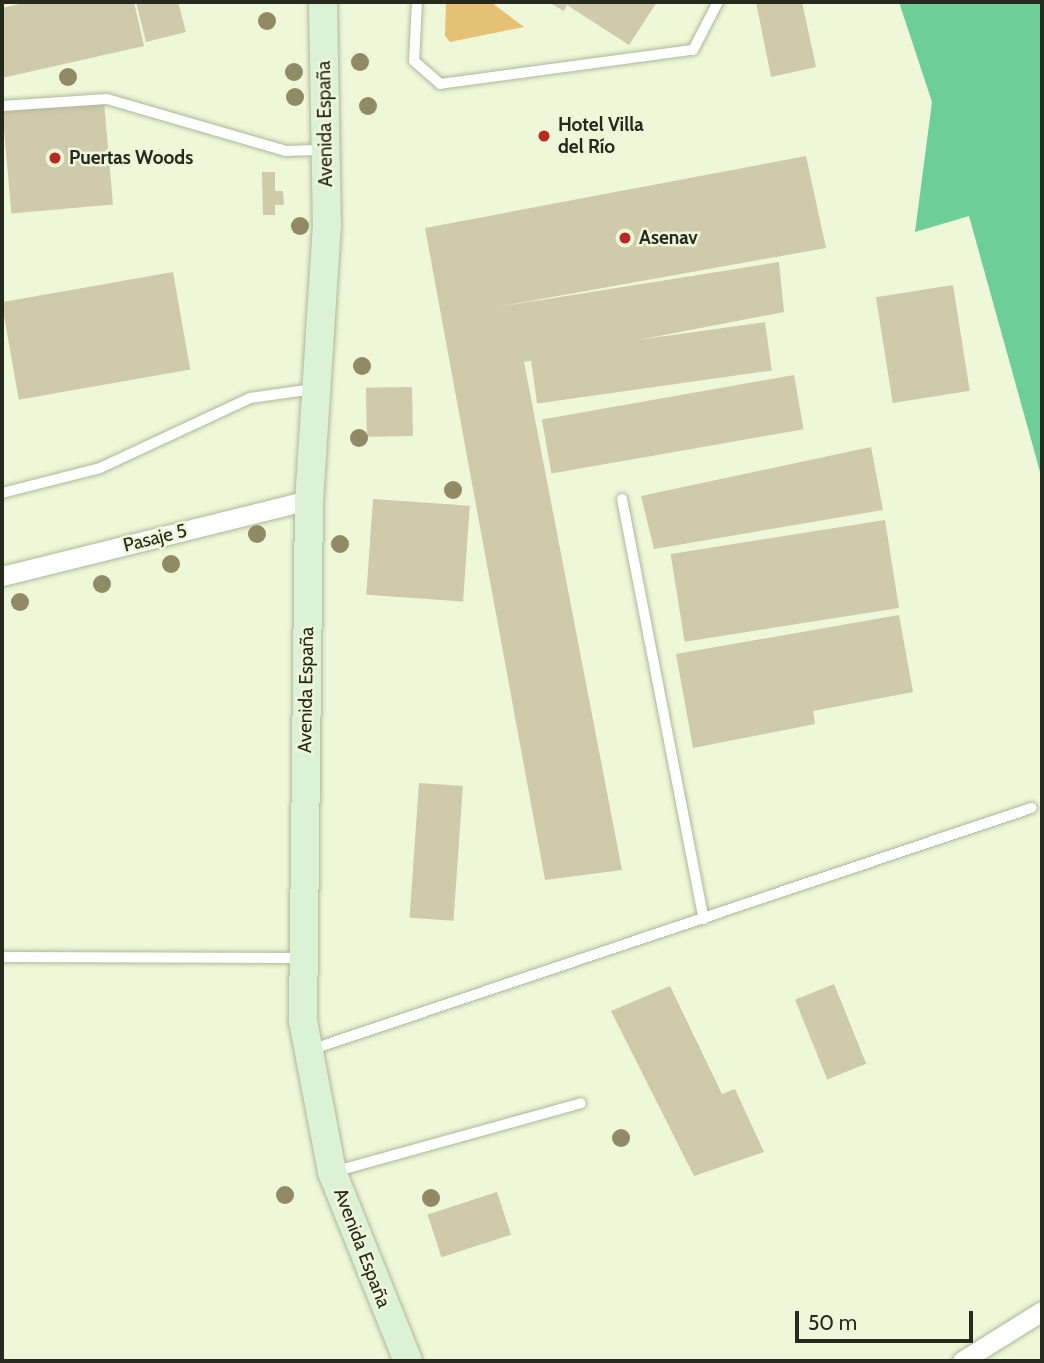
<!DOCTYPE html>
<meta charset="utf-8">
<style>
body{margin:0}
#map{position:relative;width:1044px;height:1363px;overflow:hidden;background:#eef7d7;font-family:Cabin,sans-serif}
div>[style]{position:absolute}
.green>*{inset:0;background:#e6c075}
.water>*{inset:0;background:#6dcf97}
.building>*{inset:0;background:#cecaaa;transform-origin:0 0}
.roads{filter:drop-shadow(0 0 2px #aeb799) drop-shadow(0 0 2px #aeb799)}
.lane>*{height:10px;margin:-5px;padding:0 5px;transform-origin:5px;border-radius:5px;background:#fff}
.street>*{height:19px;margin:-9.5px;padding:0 9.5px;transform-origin:9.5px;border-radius:9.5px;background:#fff}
.secondary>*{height:28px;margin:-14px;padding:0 14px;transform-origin:14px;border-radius:14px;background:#dcf2d6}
.trees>*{width:18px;height:18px;margin:-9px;border-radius:50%;background:#908a65}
.dots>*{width:19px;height:19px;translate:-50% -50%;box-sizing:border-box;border:4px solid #eef7d7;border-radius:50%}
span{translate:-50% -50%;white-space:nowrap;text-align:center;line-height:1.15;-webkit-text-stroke:5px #eef7d7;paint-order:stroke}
.street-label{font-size:19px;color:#26291e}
.poi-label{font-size:19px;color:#26291e;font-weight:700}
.left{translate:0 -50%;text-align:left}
.frame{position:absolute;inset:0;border:4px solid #26291e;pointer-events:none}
.scale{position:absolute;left:795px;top:1311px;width:178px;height:32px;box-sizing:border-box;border:4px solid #26291e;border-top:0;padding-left:9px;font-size:21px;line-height:24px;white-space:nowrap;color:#26291e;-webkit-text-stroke:5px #eef7d7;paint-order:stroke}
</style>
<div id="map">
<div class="green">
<i style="clip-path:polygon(446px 2px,491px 2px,524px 27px,450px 42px,445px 36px)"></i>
</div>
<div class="water">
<i style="clip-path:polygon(899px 2px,1042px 2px,1042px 479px,969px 216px,915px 232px,932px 102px)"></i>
</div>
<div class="building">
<i style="clip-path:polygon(28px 2px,134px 2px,144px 46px,2px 78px,2px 8px)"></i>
<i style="clip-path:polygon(136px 2px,178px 2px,186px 32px,146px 42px)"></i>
<i style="clip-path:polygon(548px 2px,657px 2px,629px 45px,567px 5px,564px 11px)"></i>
<i style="clip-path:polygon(756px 2px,802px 2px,816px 67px,771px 77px)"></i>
<i style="left:104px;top:102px;width:103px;height:102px;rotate:85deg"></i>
<i style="clip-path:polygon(806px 156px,826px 248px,497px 307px,779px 262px,784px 312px,524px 362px,622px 870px,545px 880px,425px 228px)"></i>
<i style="clip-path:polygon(262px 172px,275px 172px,275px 191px,283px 191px,284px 205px,275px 205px,275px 215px,263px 215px)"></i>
<i style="left:173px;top:272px;width:99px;height:174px;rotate:80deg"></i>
<i style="left:953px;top:285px;width:107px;height:78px;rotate:81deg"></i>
<i style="left:765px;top:322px;width:49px;height:237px;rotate:82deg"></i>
<i style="left:794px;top:375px;width:55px;height:256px;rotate:80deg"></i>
<i style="left:412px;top:387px;width:49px;height:46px;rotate:89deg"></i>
<i style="clip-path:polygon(871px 447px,883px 510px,654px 549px,641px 496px)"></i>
<i style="left:373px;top:499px;width:97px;height:96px;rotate:4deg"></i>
<i style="left:885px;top:520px;width:89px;height:217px;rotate:81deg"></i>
<i style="clip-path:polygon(899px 615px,913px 692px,813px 711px,815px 724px,693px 748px,676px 654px)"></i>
<i style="left:419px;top:783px;width:44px;height:135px;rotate:4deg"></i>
<i style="left:834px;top:984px;width:86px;height:42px;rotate:68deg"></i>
<i style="clip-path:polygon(670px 986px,722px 1094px,735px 1089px,764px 1152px,694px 1176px,611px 1011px)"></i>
<i style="left:497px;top:1192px;width:45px;height:73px;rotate:72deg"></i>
</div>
<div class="roads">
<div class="lane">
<i style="left:417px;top:2px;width:59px;rotate:92.9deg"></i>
<i style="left:414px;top:61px;width:35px;rotate:41deg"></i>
<i style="left:440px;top:84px;width:255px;rotate:-7.7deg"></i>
<i style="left:693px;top:50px;width:54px;rotate:-62.5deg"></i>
<i style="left:2px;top:106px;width:105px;rotate:-3.8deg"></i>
<i style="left:107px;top:99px;width:186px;rotate:16.2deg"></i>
<i style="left:286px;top:151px;width:38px;rotate:-2deg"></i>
<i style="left:2px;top:493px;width:101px;rotate:-14.3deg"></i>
<i style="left:100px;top:468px;width:166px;rotate:-25deg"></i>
<i style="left:250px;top:398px;width:64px;rotate:-8.1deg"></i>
<i style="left:622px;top:499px;width:428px;rotate:79deg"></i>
<i style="left:2px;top:957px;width:300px;rotate:0.2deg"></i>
<i style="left:310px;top:1050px;width:761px;rotate:-18.55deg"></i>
<i style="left:333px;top:1172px;width:257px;rotate:-15.5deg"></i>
</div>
<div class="street">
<i style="left:2px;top:576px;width:316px;rotate:-13.9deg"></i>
<i style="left:962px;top:1361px;width:94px;rotate:-32deg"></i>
</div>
<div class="secondary">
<i style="left:323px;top:2px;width:222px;rotate:89deg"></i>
<i style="left:327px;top:224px;width:277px;rotate:93.7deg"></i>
<i style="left:309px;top:500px;width:521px;rotate:90.66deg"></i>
<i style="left:303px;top:1021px;width:154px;rotate:79.1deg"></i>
<i style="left:332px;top:1172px;width:204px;rotate:68.1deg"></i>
</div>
</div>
<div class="trees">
<i style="left:267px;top:21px"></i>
<i style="left:360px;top:62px"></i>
<i style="left:294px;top:72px"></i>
<i style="left:68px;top:77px"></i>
<i style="left:295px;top:97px"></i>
<i style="left:368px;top:106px"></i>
<i style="left:300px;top:226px"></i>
<i style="left:362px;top:366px"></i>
<i style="left:359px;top:438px"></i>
<i style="left:453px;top:490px"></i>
<i style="left:257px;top:534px"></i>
<i style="left:340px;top:544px"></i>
<i style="left:171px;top:564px"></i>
<i style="left:102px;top:584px"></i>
<i style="left:20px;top:602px"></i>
<i style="left:621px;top:1138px"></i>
<i style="left:285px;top:1195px"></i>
<i style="left:431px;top:1198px"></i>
</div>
<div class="dots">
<i style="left:544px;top:136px;background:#b72924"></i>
<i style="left:55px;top:158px;background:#b72924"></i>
<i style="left:625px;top:238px;background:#b72924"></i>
</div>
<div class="street-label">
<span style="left:325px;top:124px;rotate:-91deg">Avenida España</span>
<span style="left:155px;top:538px;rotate:-14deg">Pasaje 5</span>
<span style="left:306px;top:690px;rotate:-89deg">Avenida España</span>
<span style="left:362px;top:1248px;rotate:69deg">Avenida España</span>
</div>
<div class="poi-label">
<span class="left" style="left:558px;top:136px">Hotel Villa<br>del Río</span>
<span class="left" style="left:69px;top:158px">Puertas Woods</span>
<span class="left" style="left:639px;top:238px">Asenav</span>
</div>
<div class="frame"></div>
<div class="scale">50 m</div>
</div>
